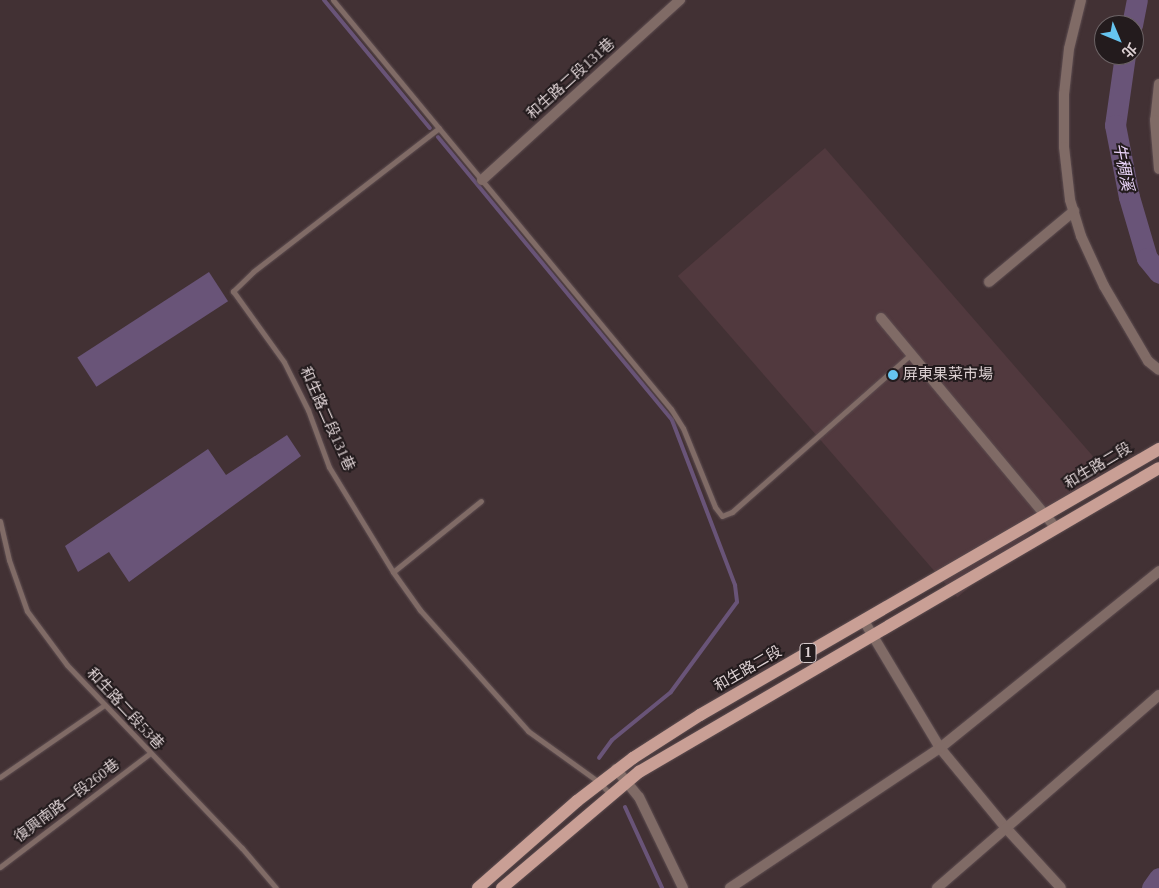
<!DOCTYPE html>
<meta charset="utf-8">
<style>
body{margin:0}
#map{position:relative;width:1159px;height:888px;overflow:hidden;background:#423134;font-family:"Times New Roman","Noto Sans TC",serif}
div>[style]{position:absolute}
.built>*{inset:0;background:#51393e;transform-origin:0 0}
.water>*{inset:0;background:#695478;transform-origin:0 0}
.stream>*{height:4px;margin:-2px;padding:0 2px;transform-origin:2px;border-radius:2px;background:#695478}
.river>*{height:21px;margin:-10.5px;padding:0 10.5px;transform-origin:10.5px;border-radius:10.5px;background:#695478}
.roads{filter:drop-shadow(0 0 1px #5e4e51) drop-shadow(0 0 1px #5e4e51)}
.service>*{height:5px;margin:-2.5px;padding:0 2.5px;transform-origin:2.5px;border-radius:2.5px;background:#806b66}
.minor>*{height:10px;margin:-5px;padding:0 5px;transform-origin:5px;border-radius:5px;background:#806b66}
.primary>*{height:12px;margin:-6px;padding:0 6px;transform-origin:6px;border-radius:6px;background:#c99f95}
.dots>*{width:14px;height:14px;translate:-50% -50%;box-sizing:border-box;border:2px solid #231b1d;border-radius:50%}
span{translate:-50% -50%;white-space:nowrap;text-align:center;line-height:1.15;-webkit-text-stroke:4px #231b1d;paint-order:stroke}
.shield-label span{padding:1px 4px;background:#231b1d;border:1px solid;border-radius:4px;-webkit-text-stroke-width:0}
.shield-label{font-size:14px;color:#ddd1d3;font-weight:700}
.street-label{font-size:15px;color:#ddd1d3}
.poi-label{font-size:15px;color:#ddd1d3}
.left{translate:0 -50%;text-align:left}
.water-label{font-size:16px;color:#ead4f9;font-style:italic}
.north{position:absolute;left:1094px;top:15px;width:50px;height:50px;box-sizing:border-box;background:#231b1d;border:1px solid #6d6466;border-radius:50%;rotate:135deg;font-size:14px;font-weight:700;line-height:20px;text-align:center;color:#ddd1d3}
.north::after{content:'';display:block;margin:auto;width:18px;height:22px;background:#66c4ef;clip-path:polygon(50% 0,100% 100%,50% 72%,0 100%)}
</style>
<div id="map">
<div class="built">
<i style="left:825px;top:148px;width:426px;height:195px;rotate:49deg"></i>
</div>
<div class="water">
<i style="left:209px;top:272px;width:35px;height:157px;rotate:57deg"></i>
<i style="clip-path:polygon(287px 435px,301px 456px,129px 582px,109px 552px,78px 572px,65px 546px,208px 449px,226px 475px)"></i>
</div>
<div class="stream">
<i style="left:324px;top:0;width:166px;rotate:50.4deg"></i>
<i style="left:438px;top:137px;width:367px;rotate:50.4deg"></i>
<i style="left:672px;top:420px;width:177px;rotate:69.1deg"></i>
<i style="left:735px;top:585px;width:17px;rotate:83deg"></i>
<i style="left:737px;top:602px;width:112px;rotate:126.3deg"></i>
<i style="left:671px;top:692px;width:76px;rotate:140.9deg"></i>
<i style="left:612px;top:740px;width:22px;rotate:126deg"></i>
<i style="left:625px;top:807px;width:89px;rotate:65.4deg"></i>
</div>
<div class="river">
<i style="left:1132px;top:25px;width:25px;rotate:-79deg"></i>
<i style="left:1125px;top:55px;width:71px;rotate:98.1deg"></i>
<i style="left:1115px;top:125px;width:73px;rotate:79deg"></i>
<i style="left:1129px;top:197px;width:64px;rotate:73.6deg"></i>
<i style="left:1147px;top:258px;width:19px;rotate:51deg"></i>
<i style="left:1152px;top:888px;width:12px;rotate:-55deg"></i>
</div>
<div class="roads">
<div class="service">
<i style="left:333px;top:0;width:531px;rotate:50.43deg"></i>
<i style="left:671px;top:409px;width:22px;rotate:58deg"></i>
<i style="left:683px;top:428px;width:85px;rotate:67.9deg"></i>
<i style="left:715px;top:507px;width:11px;rotate:52deg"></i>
<i style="left:722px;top:516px;width:11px;rotate:-22deg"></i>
<i style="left:732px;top:512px;width:239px;rotate:-41.4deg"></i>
<i style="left:439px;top:128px;width:235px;rotate:142.3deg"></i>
<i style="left:253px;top:272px;width:28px;rotate:136deg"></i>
<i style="left:233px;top:291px;width:87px;rotate:54.3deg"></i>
<i style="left:284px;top:362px;width:54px;rotate:63.4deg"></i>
<i style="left:308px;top:410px;width:61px;rotate:69.8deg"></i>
<i style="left:329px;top:467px;width:123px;rotate:58.6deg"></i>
<i style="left:393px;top:572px;width:47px;rotate:54.6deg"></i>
<i style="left:420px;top:610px;width:162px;rotate:48.2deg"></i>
<i style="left:528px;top:731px;width:89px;rotate:35.8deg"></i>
<i style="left:600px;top:783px;width:15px;rotate:48deg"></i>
<i style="left:0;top:521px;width:40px;rotate:77deg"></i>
<i style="left:9px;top:560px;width:54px;rotate:70.6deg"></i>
<i style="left:27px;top:611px;width:67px;rotate:53.5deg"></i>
<i style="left:67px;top:665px;width:253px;rotate:46.3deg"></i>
<i style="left:242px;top:848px;width:52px;rotate:49.6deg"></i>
<i style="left:393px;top:572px;width:113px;rotate:-38.9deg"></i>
<i style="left:0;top:777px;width:125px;rotate:-34.6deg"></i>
<i style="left:0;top:867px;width:187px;rotate:-37.2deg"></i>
</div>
<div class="minor">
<i style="left:1081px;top:0;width:50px;rotate:103.8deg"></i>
<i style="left:1069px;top:49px;width:45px;rotate:96.3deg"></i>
<i style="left:1064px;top:94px;width:53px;rotate:90deg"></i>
<i style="left:1064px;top:147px;width:53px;rotate:83.5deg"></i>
<i style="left:1070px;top:200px;width:38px;rotate:73deg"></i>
<i style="left:1081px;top:236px;width:55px;rotate:65.3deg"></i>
<i style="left:1104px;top:286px;width:87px;rotate:59.6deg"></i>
<i style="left:1148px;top:361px;width:14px;rotate:39deg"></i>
<i style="left:1159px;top:84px;width:36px;rotate:96deg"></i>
<i style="left:1155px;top:120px;width:49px;rotate:85.3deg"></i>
<i style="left:482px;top:180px;width:268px;rotate:-42.3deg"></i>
<i style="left:989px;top:282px;width:111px;rotate:-39.9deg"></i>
<i style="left:881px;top:318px;width:273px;rotate:50.2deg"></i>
<i style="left:864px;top:621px;width:148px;rotate:59.1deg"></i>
<i style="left:940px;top:748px;width:104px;rotate:50.5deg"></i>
<i style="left:1006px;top:828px;width:81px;rotate:47.5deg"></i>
<i style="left:616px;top:769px;width:36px;rotate:51deg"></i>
<i style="left:639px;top:797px;width:101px;rotate:64.2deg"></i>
<i style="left:730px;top:888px;width:252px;rotate:-33.7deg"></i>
<i style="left:940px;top:748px;width:282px;rotate:-38.9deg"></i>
<i style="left:937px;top:888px;width:294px;rotate:-41deg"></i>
</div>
<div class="primary">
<i style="left:478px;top:888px;width:132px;rotate:-41.3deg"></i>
<i style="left:577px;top:801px;width:71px;rotate:-37.5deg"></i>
<i style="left:633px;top:758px;width:80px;rotate:-32.7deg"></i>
<i style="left:700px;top:715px;width:531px;rotate:-30.09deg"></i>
<i style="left:502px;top:888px;width:180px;rotate:-40.3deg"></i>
<i style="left:639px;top:772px;width:602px;rotate:-30.31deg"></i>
</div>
</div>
<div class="dots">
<i style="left:893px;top:375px;background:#66c4ef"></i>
</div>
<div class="shield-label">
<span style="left:808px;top:653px">1</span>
</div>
<div class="street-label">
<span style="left:571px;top:79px;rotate:-42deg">和生路二段131巷</span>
<span style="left:327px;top:419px;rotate:66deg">和生路二段131巷</span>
<span style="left:1098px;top:466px;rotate:-31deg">和生路二段</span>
<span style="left:748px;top:669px;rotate:-30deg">和生路二段</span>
<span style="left:125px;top:709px;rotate:47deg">和生路二段53巷</span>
<span style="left:67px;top:801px;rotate:-37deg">復興南路一段260巷</span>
</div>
<div class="poi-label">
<span class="left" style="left:903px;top:375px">屏東果菜市場</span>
</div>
<div class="water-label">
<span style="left:1123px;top:167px;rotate:79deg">牛稠溪</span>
</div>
<div class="north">北</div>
</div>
